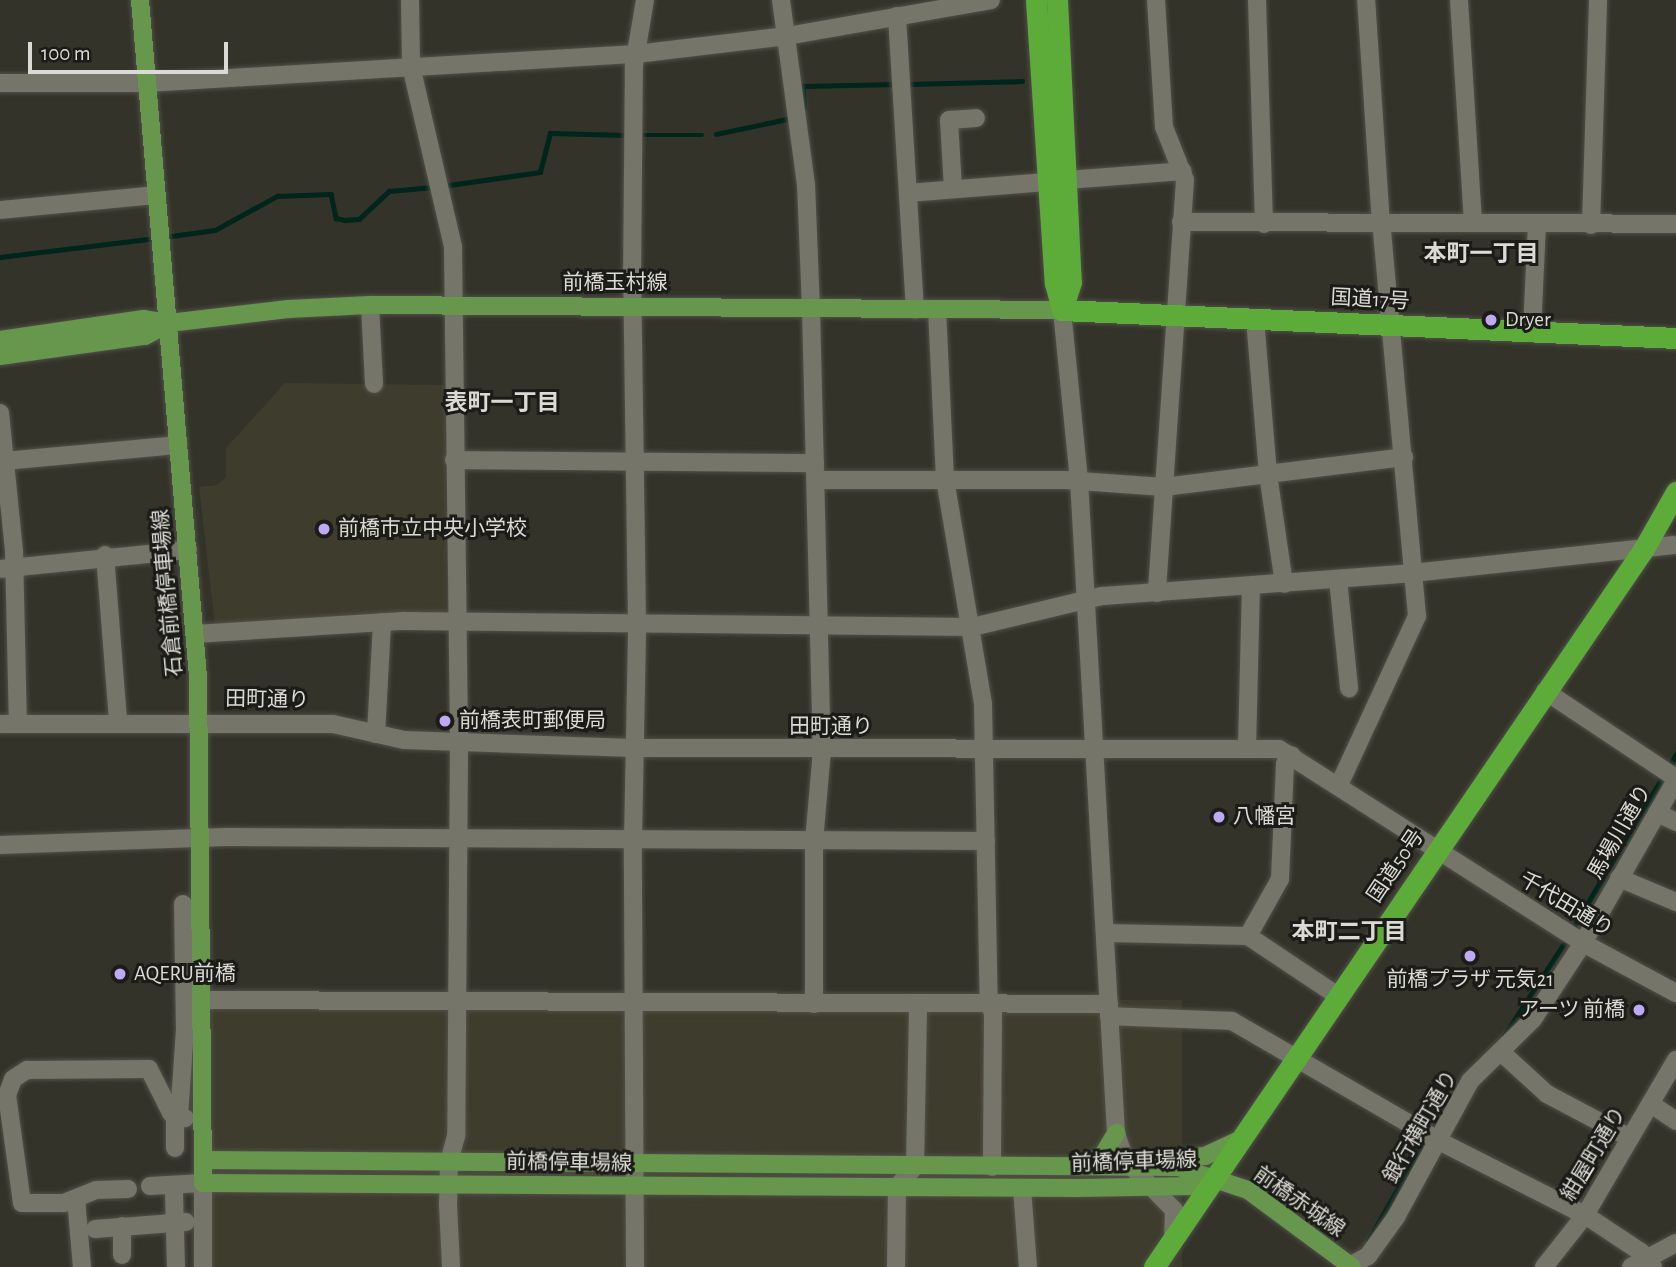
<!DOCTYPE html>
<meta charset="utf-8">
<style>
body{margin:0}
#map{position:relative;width:1676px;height:1267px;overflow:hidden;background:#34332a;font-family:"Alegreya Sans","Noto Sans JP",sans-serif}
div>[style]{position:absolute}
.built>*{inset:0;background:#3e3c2d;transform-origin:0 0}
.stream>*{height:4.5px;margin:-2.25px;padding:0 2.25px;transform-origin:2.25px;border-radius:2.25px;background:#00251b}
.roads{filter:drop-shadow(0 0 2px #515049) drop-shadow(0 0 2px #515049)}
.minor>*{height:18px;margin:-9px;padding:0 9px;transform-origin:9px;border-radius:9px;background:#75756a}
.major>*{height:18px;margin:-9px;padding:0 9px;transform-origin:9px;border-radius:9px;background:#67964d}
.highway>*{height:21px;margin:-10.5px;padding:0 10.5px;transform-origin:10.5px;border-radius:10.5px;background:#5dac3a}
.dots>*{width:19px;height:19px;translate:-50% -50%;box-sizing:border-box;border:4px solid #1b1b17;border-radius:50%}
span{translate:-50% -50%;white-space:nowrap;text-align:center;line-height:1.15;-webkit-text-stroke:6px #1b1b17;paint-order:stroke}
.street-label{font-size:21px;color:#dbdad4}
.poi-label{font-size:21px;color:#dbdad4}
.left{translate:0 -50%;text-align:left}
.right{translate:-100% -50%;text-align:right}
.neighbourhood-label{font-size:23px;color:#dbdad4;font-weight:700}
.scale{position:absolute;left:28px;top:42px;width:200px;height:32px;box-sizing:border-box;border:4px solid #dbdad4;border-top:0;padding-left:9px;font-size:21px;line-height:24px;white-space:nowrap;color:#dbdad4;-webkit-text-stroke:5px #1b1b17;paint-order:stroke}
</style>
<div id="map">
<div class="built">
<i style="clip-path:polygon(285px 383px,445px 385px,445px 611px,436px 618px,215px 625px,199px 487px,217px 485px,226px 477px,226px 448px)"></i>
<i style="left:203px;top:1000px;width:979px;height:267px"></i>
</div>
<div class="stream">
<i style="left:909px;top:84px;width:113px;rotate:-1.5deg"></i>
<i style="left:804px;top:108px;width:22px;rotate:-93deg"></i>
<i style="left:803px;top:86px;width:94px;rotate:-1.2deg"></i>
<i style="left:716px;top:134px;width:78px;rotate:-11.9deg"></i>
<i style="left:642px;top:135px;width:60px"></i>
<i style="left:442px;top:186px;width:99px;rotate:-8.1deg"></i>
<i style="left:540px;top:172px;width:40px;rotate:-75.6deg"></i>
<i style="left:550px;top:133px;width:76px;rotate:1.5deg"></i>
<i style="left:164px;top:237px;width:51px;rotate:-7.8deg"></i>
<i style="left:215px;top:230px;width:71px;rotate:-28.7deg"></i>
<i style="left:277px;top:196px;width:54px;rotate:-2.1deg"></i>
<i style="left:331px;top:194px;width:25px;rotate:78deg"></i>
<i style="left:336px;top:218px;width:9px;rotate:13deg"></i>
<i style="left:345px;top:220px;width:14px;rotate:-4deg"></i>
<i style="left:359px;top:219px;width:41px;rotate:-43deg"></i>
<i style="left:389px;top:191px;width:44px;rotate:-5.2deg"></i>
<i style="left:0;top:257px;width:157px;rotate:-6.9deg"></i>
<i style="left:1668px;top:769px;width:17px;rotate:-62deg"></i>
<i style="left:1571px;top:931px;width:180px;rotate:-59.3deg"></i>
<i style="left:1503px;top:1037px;width:117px;rotate:-56.9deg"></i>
<i style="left:1432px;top:1131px;width:40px;rotate:-60.3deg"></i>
<i style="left:1368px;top:1240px;width:118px;rotate:-60deg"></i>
</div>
<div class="roads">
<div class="minor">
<i style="left:410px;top:0;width:66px;rotate:89.1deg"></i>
<i style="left:411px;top:66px;width:185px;rotate:76.9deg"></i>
<i style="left:453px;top:246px;width:497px;rotate:89.3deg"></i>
<i style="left:459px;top:743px;width:393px;rotate:90.4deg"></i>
<i style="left:456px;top:1136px;width:27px;rotate:105deg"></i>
<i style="left:449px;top:1162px;width:43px;rotate:91.3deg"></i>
<i style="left:448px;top:1205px;width:62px;rotate:87.2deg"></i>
<i style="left:781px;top:0;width:186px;rotate:82.3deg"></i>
<i style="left:806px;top:184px;width:124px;rotate:87.7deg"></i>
<i style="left:811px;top:308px;width:442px;rotate:88.6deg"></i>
<i style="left:822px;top:750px;width:92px;rotate:95deg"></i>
<i style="left:814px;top:842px;width:162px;rotate:90deg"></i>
<i style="left:1156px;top:0;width:127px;rotate:86.4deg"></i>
<i style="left:1164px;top:127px;width:57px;rotate:68.4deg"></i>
<i style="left:1185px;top:180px;width:414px;rotate:93.9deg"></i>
<i style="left:1257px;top:0;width:224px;rotate:88.2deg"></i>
<i style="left:1459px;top:0;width:222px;rotate:86.4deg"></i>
<i style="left:897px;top:16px;width:294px;rotate:86.5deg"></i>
<i style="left:0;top:83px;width:146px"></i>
<i style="left:146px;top:83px;width:491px;rotate:-3.4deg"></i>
<i style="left:636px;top:54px;width:152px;rotate:-6.8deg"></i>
<i style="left:787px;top:36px;width:207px;rotate:-10deg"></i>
<i style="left:1067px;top:180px;width:116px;rotate:-4.4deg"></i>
<i style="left:953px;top:189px;width:69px;rotate:-93.3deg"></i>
<i style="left:949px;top:120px;width:27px;rotate:-4deg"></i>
<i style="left:908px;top:193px;width:139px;rotate:-4.5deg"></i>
<i style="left:0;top:210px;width:157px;rotate:-5.5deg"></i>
<i style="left:1181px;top:222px;width:495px;rotate:0.2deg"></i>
<i style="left:1591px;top:225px;width:225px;rotate:-88.2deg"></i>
<i style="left:370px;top:305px;width:79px;rotate:87.1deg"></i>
<i style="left:937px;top:309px;width:170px;rotate:87.3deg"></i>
<i style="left:945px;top:479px;width:228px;rotate:80.4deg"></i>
<i style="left:983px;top:704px;width:300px;rotate:88.9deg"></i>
<i style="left:989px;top:1004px;width:10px;rotate:66deg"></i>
<i style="left:993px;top:1013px;width:154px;rotate:90.4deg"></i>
<i style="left:1062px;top:310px;width:171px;rotate:84.3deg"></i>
<i style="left:1079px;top:480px;width:654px;rotate:86.76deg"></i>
<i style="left:1116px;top:1133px;width:28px;rotate:72deg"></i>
<i style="left:1125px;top:1160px;width:70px;rotate:45.6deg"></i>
<i style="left:1174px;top:1210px;width:28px;rotate:92deg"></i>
<i style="left:1255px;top:319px;width:156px;rotate:85.2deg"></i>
<i style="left:1268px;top:474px;width:111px;rotate:81.7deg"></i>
<i style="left:1532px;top:330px;width:105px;rotate:-87.3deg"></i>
<i style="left:0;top:413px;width:139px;rotate:84.2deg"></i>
<i style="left:14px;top:551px;width:173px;rotate:88.7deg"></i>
<i style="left:454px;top:460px;width:361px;rotate:0.5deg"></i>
<i style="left:5px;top:461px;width:174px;rotate:-5.3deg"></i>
<i style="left:816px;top:480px;width:249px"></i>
<i style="left:1065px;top:480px;width:99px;rotate:4deg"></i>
<i style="left:1164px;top:487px;width:242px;rotate:-7.1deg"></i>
<i style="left:105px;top:555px;width:168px;rotate:85.5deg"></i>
<i style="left:0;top:569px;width:189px;rotate:-5.8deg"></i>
<i style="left:1338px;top:579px;width:110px;rotate:84.2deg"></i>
<i style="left:195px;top:634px;width:209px;rotate:-3.6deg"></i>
<i style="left:404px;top:621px;width:569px;rotate:0.6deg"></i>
<i style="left:973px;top:627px;width:133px;rotate:-13.5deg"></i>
<i style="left:1102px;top:596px;width:311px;rotate:-4.2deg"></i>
<i style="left:1412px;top:573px;width:264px;rotate:-6.1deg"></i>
<i style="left:1545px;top:691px;width:157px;rotate:33.6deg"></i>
<i style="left:0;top:724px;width:333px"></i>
<i style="left:333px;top:724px;width:73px;rotate:12.7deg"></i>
<i style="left:404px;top:740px;width:230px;rotate:2deg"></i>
<i style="left:634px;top:748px;width:645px;rotate:0.09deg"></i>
<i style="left:1279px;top:749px;width:361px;rotate:32.5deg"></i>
<i style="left:1583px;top:943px;width:106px;rotate:28.3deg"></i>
<i style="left:376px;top:734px;width:112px;rotate:-86.9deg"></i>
<i style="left:1247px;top:748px;width:162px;rotate:-88.6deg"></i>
<i style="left:1339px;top:785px;width:186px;rotate:-65.2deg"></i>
<i style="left:1417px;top:616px;width:394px;rotate:-95.2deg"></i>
<i style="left:1381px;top:224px;width:225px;rotate:-93.8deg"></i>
<i style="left:1657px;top:813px;width:21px;rotate:25deg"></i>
<i style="left:0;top:845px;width:226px;rotate:-2deg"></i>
<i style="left:226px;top:837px;width:760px;rotate:0.3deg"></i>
<i style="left:1619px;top:878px;width:62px;rotate:22.8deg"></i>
<i style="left:1105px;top:933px;width:143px;rotate:1.2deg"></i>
<i style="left:1248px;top:936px;width:108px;rotate:33.7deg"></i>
<i style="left:1248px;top:936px;width:65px;rotate:-60.7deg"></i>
<i style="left:1280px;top:879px;width:115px;rotate:-87.5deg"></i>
<i style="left:1285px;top:764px;width:11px;rotate:-52deg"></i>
<i style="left:203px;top:1000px;width:906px;rotate:0.25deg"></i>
<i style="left:1109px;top:1016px;width:123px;rotate:2.3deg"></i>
<i style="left:1232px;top:1021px;width:237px;rotate:30.1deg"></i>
<i style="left:1437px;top:1140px;width:166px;rotate:26.9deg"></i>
<i style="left:1585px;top:1215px;width:67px;rotate:33.5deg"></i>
<i style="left:1641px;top:1252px;width:19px;rotate:51deg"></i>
<i style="left:1502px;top:1053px;width:61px;rotate:42.3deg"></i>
<i style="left:1547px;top:1094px;width:94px;rotate:27.9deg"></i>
<i style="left:1651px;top:1104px;width:30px;rotate:34deg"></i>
<i style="left:179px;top:1117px;width:87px;rotate:-86.1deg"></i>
<i style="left:185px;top:1030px;width:126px;rotate:-90.9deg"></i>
<i style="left:175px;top:1148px;width:31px;rotate:-90deg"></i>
<i style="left:150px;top:1186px;width:53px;rotate:-3.2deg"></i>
<i style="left:203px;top:1183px;width:84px;rotate:90deg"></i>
<i style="left:1022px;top:1188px;width:79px;rotate:85.7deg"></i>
<i style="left:128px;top:1189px;width:32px;rotate:178deg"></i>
<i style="left:96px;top:1190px;width:35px;rotate:158deg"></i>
<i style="left:63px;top:1203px;width:41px;rotate:180deg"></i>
<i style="left:22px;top:1203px;width:109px;rotate:-97.9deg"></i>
<i style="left:7px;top:1095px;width:17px;rotate:-69deg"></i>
<i style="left:13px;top:1079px;width:17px;rotate:-33deg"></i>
<i style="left:27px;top:1070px;width:122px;rotate:-0.5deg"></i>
<i style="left:149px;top:1069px;width:49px;rotate:63.4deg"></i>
<i style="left:171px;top:1113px;width:15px;rotate:20deg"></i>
<i style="left:174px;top:1192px;width:75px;rotate:88.5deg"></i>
<i style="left:76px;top:1199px;width:68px;rotate:85deg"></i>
<i style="left:122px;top:1226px;width:29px;rotate:90deg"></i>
<i style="left:95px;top:1229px;width:91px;rotate:-4.4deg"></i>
<i style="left:635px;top:1267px;width:426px;rotate:-90.3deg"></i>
<i style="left:633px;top:841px;width:218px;rotate:-88.9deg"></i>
<i style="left:637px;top:623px;width:339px;rotate:-90.8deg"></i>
<i style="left:632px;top:284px;width:219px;rotate:-89.5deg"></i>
<i style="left:634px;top:65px;width:66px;rotate:-80.4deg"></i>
<i style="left:896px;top:1267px;width:80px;rotate:-89.3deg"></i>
<i style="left:897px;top:1187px;width:28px;rotate:-49deg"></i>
<i style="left:915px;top:1166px;width:161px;rotate:-88.9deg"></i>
<i style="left:1348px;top:1267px;width:23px;rotate:-29deg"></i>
<i style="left:1368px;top:1256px;width:48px;rotate:-54.3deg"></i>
<i style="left:1396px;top:1217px;width:155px;rotate:-61.4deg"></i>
<i style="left:1470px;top:1081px;width:88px;rotate:-44.5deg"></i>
<i style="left:1533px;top:1019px;width:91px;rotate:-56.7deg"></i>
<i style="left:1583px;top:943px;width:188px;rotate:-60.3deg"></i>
<i style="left:1544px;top:1267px;width:66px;rotate:-51.7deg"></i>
<i style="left:1585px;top:1215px;width:180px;rotate:-59.6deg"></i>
<i style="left:1631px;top:1267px;width:51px;rotate:-28.1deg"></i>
</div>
<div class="major">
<i style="left:140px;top:0;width:678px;rotate:85.1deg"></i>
<i style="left:198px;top:676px;width:507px;rotate:89.43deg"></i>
<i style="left:203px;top:1183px;width:875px;rotate:0.33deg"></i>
<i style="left:1078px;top:1188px;width:115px;rotate:-1deg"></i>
<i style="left:1193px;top:1186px;width:25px;rotate:-16deg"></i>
<i style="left:0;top:340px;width:145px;rotate:-8.4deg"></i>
<i style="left:143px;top:319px;width:26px;rotate:9deg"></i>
<i style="left:169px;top:323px;width:120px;rotate:-6.7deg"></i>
<i style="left:288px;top:309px;width:82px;rotate:-2.8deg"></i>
<i style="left:370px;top:305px;width:692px;rotate:0.41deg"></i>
<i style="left:0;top:356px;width:146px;rotate:-7.9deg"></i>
<i style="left:145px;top:336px;width:27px;rotate:-28deg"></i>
<i style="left:1170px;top:1159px;width:35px;rotate:-5deg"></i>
<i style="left:1205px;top:1156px;width:38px;rotate:-25deg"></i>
<i style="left:203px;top:1160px;width:975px;rotate:0.41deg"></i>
<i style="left:1178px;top:1167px;width:74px;rotate:18.2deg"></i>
<i style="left:1248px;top:1190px;width:129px;rotate:36.5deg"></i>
<i style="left:1083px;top:1164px;width:22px;rotate:-24deg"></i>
<i style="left:1103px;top:1155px;width:26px;rotate:-59deg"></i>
</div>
<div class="highway">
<i style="left:1036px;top:0;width:284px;rotate:86.2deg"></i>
<i style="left:1055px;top:283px;width:28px;rotate:75deg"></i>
<i style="left:1057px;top:0;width:282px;rotate:87.2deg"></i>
<i style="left:1071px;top:282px;width:29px;rotate:108deg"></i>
<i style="left:1062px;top:310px;width:615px;rotate:2.61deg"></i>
<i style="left:1154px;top:1267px;width:868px;rotate:-55.71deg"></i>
<i style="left:1643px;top:550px;width:67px;rotate:-60.4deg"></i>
</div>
</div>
<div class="dots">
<i style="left:1491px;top:320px;background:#bea9f4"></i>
<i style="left:324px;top:529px;background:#bea9f4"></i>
<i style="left:445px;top:721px;background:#bea9f4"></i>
<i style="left:1219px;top:817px;background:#bea9f4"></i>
<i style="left:1470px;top:956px;background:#bea9f4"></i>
<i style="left:120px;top:974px;background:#bea9f4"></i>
<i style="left:1639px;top:1010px;background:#bea9f4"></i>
</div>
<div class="street-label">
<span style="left:615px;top:283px">前橋玉村線</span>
<span style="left:1370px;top:300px;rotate:3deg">国道17号</span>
<span style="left:168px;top:593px;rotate:-95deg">石倉前橋停車場線</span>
<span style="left:267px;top:700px;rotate:1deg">田町通り</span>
<span style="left:831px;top:727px">田町通り</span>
<span style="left:1620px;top:832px;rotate:-60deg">馬場川通り</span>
<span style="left:1396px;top:866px;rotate:-56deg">国道50号</span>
<span style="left:1566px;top:905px;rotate:31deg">千代田通り</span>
<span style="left:1421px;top:1127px;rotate:-60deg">銀行横町通り</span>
<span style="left:1594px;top:1154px;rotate:-59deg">紺屋町通り</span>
<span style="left:1134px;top:1162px;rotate:-2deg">前橋停車場線</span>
<span style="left:569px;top:1163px;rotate:1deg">前橋停車場線</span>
<span style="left:1299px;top:1202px;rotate:35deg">前橋赤城線</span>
</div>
<div class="poi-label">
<span class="left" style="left:1505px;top:320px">Dryer</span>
<span class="left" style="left:338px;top:529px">前橋市立中央小学校</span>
<span class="left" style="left:459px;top:721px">前橋表町郵便局</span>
<span class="left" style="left:1233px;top:817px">八幡宮</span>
<span class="left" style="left:134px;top:974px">AQERU前橋</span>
<span style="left:1470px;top:980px">前橋プラザ 元気21</span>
<span class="right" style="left:1625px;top:1010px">アーツ 前橋</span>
</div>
<div class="neighbourhood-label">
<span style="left:1481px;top:255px">本町一丁目</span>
<span style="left:502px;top:404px">表町一丁目</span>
<span style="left:1349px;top:933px">本町二丁目</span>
</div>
<div class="scale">100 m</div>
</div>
